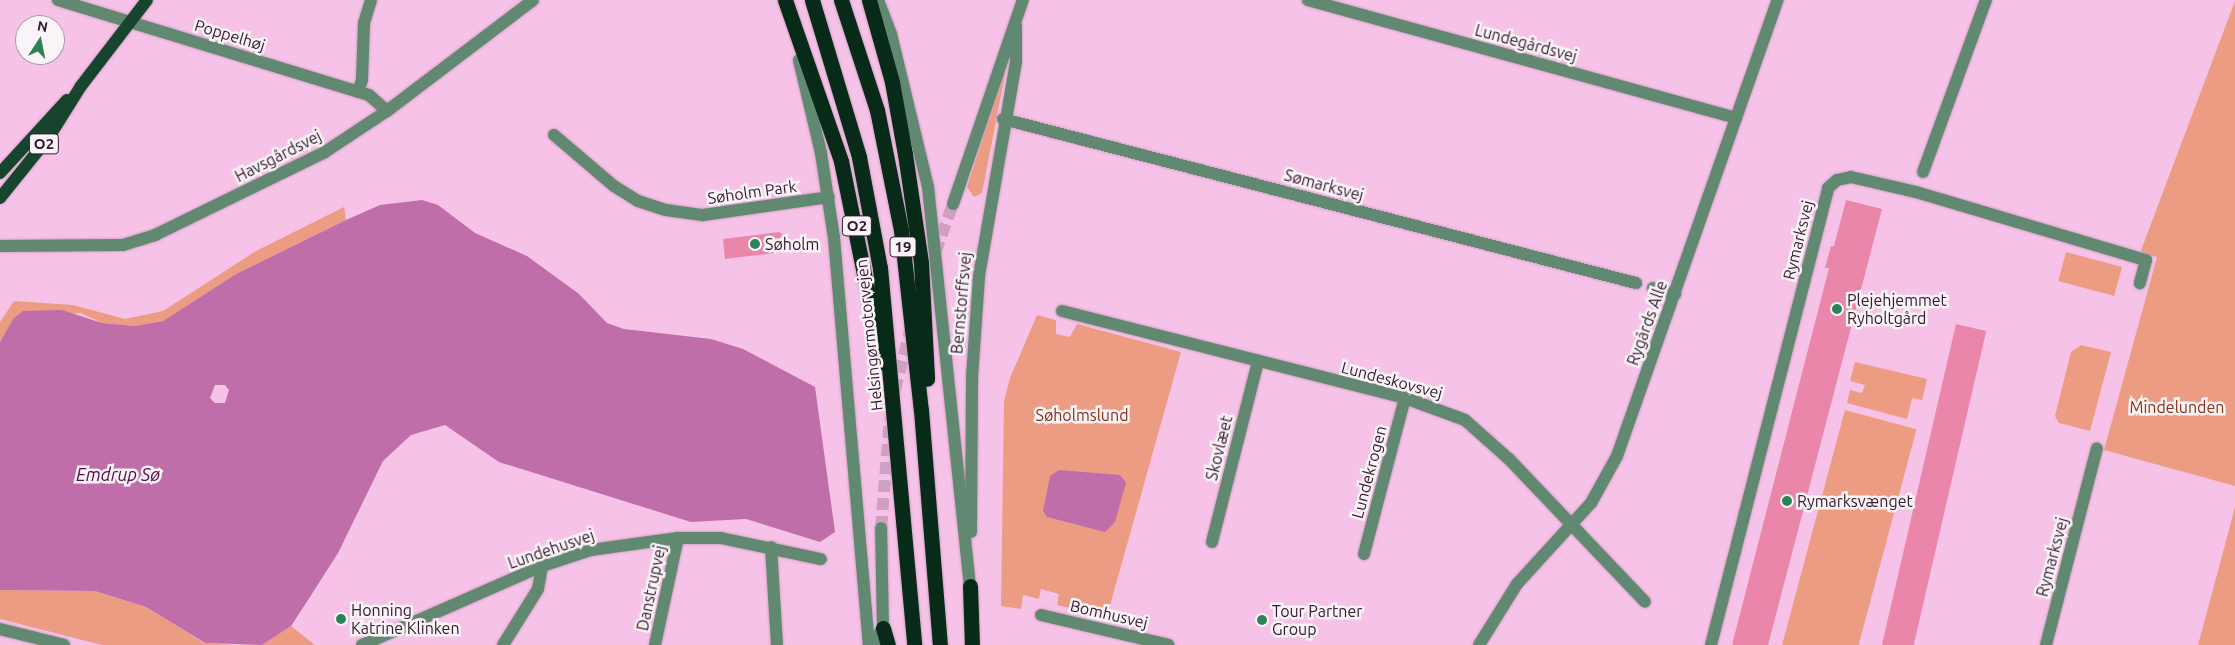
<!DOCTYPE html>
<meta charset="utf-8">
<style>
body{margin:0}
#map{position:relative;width:2235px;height:645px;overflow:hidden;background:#f7c2e7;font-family:Ubuntu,sans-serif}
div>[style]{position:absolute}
.green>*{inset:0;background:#ec9c83;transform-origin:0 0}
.water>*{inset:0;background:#c06eaa}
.building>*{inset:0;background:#ea86aa;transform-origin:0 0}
.minor-tunnel>*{height:12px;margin-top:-6px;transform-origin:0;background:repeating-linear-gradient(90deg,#d0a0c2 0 12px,transparent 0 18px)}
.roads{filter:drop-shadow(0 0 1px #d0a0c2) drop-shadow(0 0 1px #d0a0c2)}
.minor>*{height:12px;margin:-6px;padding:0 6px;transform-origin:6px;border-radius:6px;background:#618971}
.major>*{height:12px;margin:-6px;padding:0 6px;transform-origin:6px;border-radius:6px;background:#16442c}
.highway>*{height:15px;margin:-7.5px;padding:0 7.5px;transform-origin:7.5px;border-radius:7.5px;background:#072a19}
.dots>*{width:14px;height:14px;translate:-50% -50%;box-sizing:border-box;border:2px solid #faf3f8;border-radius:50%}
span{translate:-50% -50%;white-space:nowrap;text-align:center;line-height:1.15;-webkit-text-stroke:5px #faf3f8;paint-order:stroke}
.shield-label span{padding:1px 4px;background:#faf3f8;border:1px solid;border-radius:4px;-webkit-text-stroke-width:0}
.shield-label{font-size:15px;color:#321a2c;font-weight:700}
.street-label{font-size:16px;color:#321a2c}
.poi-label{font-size:16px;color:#321a2c}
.left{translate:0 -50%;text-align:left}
.park-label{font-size:16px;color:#893114}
.water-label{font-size:18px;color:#570b49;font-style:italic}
.north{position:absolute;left:15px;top:15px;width:50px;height:50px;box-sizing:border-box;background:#faf3f8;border:1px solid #aa9ca6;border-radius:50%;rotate:11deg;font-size:14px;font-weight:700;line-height:20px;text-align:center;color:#321a2c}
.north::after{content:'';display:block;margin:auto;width:18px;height:22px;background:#2c8357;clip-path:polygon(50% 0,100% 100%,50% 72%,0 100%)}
</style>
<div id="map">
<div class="green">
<i style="clip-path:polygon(2235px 1px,2235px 486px,2104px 450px,2157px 257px,2140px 253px)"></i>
<i style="clip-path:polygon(1008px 59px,982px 193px,974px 197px,967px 187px)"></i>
<i style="clip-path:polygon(344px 207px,346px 220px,236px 274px,163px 321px,135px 326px,102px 323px,81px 313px,13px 319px,0 342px,0 322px,14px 301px,73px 305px,125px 319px,163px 311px,256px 251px)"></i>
<i style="left:2066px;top:252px;width:58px;height:30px;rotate:15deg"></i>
<i style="clip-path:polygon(1037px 315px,1056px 320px,1056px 334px,1070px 337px,1077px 324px,1181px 352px,1107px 616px,1057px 605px,1059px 594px,1041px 589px,1039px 599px,1023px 595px,1021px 609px,1001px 606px,1004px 402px,1010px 378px)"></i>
<i style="clip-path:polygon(2081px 345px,2111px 352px,2090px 431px,2059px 423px,2055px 416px,2071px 352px)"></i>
<i style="clip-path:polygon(1855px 362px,1927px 379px,1922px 400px,1912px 398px,1907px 419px,1847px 403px,1850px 390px,1862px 393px,1865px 385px,1850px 381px)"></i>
<i style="left:1845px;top:410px;width:74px;height:243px;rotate:15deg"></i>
<i style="clip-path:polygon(2235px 507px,2235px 645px,2198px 645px,2222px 556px)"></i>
<i style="clip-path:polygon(0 590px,95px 591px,146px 607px,204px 643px,232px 645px,102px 645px,0 619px)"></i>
<i style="clip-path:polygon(291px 626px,315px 645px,262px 645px)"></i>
</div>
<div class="water">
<i style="clip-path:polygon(evenodd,422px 200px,438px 205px,475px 233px,527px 256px,579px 294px,607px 323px,624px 329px,711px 339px,743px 349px,815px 387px,835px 532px,820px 542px,746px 519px,691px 522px,499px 462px,445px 425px,411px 435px,383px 461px,338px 553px,308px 600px,291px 626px,262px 645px,205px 643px,146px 607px,95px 591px,0 590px,0 342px,13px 319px,23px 311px,62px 310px,102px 323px,135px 326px,163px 321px,236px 274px,346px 220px,380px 205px,422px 200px,215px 385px,225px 385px,229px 390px,225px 403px,215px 403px,210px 398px,215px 385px)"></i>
<i style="clip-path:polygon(1059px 470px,1120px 475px,1126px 483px,1115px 522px,1105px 532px,1047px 517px,1043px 511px,1050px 476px)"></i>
</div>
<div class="building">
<i style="clip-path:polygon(1846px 200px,1882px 209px,1768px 645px,1732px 645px,1829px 268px,1825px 268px,1831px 246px,1834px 246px)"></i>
<i style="clip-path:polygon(779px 232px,784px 235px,786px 248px,782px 252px,725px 259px,723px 239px)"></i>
<i style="left:1956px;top:324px;width:31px;height:332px;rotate:13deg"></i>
</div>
<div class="minor-tunnel">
<i style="left:923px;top:286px;width:87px;rotate:-69.9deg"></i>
<i style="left:895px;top:390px;width:65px;rotate:-75.7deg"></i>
<i style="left:881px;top:528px;width:109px;rotate:-85.3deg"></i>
</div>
<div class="roads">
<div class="minor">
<i style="left:58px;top:0;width:325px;rotate:17deg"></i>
<i style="left:369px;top:95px;width:24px;rotate:42deg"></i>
<i style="left:878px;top:0;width:36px;rotate:69deg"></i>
<i style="left:891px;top:34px;width:157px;rotate:76.4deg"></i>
<i style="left:928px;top:187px;width:411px;rotate:84deg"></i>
<i style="left:1308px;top:0;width:444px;rotate:15.4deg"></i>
<i style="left:799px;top:60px;width:96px;rotate:76.7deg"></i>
<i style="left:821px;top:153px;width:86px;rotate:81.3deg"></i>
<i style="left:834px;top:238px;width:409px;rotate:85.1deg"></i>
<i style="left:358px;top:92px;width:13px;rotate:-72deg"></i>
<i style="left:362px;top:80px;width:57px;rotate:-88deg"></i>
<i style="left:364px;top:23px;width:24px;rotate:-73deg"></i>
<i style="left:1003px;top:119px;width:654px;rotate:14.53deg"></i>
<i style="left:554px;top:135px;width:79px;rotate:40.4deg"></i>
<i style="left:614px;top:186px;width:28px;rotate:32deg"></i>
<i style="left:638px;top:201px;width:29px;rotate:18deg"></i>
<i style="left:666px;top:210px;width:37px;rotate:8deg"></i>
<i style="left:703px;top:215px;width:127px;rotate:-8.1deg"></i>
<i style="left:1923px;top:172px;width:183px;rotate:-69.9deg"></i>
<i style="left:953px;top:204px;width:216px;rotate:-71.1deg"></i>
<i style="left:0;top:246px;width:123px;rotate:-0.5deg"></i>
<i style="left:123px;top:245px;width:34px;rotate:-17deg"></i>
<i style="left:155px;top:235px;width:189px;rotate:-26deg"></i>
<i style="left:325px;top:152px;width:74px;rotate:-33.5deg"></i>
<i style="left:387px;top:111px;width:183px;rotate:-37.2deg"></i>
<i style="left:1653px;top:288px;width:23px;rotate:15deg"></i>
<i style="left:1062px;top:311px;width:354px;rotate:14.2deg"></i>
<i style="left:1405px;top:398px;width:64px;rotate:20.1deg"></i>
<i style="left:1465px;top:420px;width:59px;rotate:41.6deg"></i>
<i style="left:1509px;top:459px;width:197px;rotate:46.4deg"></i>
<i style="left:971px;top:532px;width:155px;rotate:-89.6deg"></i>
<i style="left:972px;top:377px;width:101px;rotate:-86deg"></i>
<i style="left:979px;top:276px;width:218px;rotate:-80.2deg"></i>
<i style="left:1016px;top:61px;width:35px;rotate:-90deg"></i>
<i style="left:1212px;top:542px;width:187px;rotate:-75.7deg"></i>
<i style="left:771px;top:547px;width:98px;rotate:86.5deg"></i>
<i style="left:1364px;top:554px;width:161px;rotate:-75.3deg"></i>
<i style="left:1041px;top:615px;width:131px;rotate:13.2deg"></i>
<i style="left:0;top:629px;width:66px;rotate:14deg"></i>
<i style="left:362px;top:645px;width:197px;rotate:-23.7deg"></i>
<i style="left:542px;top:566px;width:52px;rotate:-18.1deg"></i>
<i style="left:591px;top:550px;width:88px;rotate:-7.9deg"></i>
<i style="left:678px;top:538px;width:43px"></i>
<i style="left:721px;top:538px;width:102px;rotate:11.9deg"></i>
<i style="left:503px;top:645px;width:66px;rotate:-58deg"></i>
<i style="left:538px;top:589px;width:23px;rotate:-80deg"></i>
<i style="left:655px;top:645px;width:109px;rotate:-77.9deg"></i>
<i style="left:880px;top:645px;width:11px;rotate:-95deg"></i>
<i style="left:879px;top:634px;width:7px;rotate:-56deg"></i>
<i style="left:883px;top:628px;width:100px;rotate:-91.1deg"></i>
<i style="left:1479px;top:645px;width:72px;rotate:-58.1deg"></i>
<i style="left:1517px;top:584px;width:110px;rotate:-47.6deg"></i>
<i style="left:1591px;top:503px;width:54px;rotate:-61deg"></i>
<i style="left:1617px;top:456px;width:484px;rotate:-70.6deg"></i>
<i style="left:1711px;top:645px;width:472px;rotate:-75.6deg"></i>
<i style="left:1828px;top:188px;width:12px;rotate:-42deg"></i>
<i style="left:1837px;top:180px;width:14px;rotate:-12deg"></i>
<i style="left:1851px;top:177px;width:67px;rotate:13deg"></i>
<i style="left:1916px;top:192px;width:240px;rotate:16.5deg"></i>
<i style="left:2146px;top:260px;width:24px;rotate:105deg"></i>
<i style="left:2046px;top:645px;width:203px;rotate:-75.5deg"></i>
</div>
<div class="major">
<i style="left:0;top:173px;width:99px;rotate:-47.5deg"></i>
<i style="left:0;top:198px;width:78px;rotate:-51.2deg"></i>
<i style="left:49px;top:137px;width:60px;rotate:-57.9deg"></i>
<i style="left:81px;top:86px;width:108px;rotate:-52.5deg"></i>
</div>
<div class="highway">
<i style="left:785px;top:0;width:170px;rotate:70.8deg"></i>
<i style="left:841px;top:161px;width:205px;rotate:78.5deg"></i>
<i style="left:812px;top:0;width:164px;rotate:73.3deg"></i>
<i style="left:859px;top:157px;width:113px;rotate:79.3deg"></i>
<i style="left:880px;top:268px;width:379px;rotate:84.8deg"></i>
<i style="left:841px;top:0;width:116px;rotate:71.9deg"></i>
<i style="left:877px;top:110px;width:122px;rotate:78.7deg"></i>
<i style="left:901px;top:230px;width:181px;rotate:83.7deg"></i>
<i style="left:921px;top:410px;width:236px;rotate:85.4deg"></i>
<i style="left:869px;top:0;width:85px;rotate:74.3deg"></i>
<i style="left:892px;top:82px;width:73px;rotate:79.8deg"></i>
<i style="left:905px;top:154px;width:110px;rotate:81.6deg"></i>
<i style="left:921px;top:263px;width:116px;rotate:87deg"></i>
<i style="left:970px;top:586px;width:59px;rotate:88.1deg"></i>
<i style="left:883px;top:628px;width:18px;rotate:74deg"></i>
</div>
</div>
<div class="dots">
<i style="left:755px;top:244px;background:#2c8357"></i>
<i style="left:1837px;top:309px;background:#2c8357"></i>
<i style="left:1787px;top:501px;background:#2c8357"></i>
<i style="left:341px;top:619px;background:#2c8357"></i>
<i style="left:1262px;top:620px;background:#2c8357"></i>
</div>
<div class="shield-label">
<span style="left:44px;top:144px">O2</span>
<span style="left:857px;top:226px">O2</span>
<span style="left:903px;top:247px">19</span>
</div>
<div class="street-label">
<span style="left:230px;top:35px;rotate:17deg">Poppelhøj</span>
<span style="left:1526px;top:43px;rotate:15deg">Lundegårdsvej</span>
<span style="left:278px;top:156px;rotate:-27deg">Havsgårdsvej</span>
<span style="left:1324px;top:185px;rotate:15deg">Sømarksvej</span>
<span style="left:752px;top:192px;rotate:-8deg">Søholm Park</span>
<span style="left:1798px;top:240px;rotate:-76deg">Rymarksvej</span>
<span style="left:961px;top:303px;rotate:-85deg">Bernstorffsvej</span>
<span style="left:1647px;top:323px;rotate:-70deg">Rygårds Alle</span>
<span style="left:869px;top:335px;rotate:-96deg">Helsingørmotorvejen</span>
<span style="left:1392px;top:380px;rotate:15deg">Lundeskovsvej</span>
<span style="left:1219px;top:448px;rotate:-76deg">Skovlæet</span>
<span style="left:1369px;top:472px;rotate:-75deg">Lundekrogen</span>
<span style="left:551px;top:549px;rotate:-19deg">Lundehusvej</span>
<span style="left:2052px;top:557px;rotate:-75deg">Rymarksvej</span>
<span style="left:651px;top:588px;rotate:-78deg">Danstrupvej</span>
<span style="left:1109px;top:614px;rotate:13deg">Bomhusvej</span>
</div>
<div class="poi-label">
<span class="left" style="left:765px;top:244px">Søholm</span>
<span class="left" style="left:1847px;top:309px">Plejehjemmet<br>Ryholtgård</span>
<span class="left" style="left:1797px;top:501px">Rymarksvænget</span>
<span class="left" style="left:351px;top:619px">Honning<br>Katrine Klinken</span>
<span class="left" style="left:1272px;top:620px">Tour Partner<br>Group</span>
</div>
<div class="park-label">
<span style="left:2177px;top:407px">Mindelunden</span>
<span style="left:1082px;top:415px">Søholmslund</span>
</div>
<div class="water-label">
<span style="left:118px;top:474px">Emdrup Sø</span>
</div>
<div class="north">N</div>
</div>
